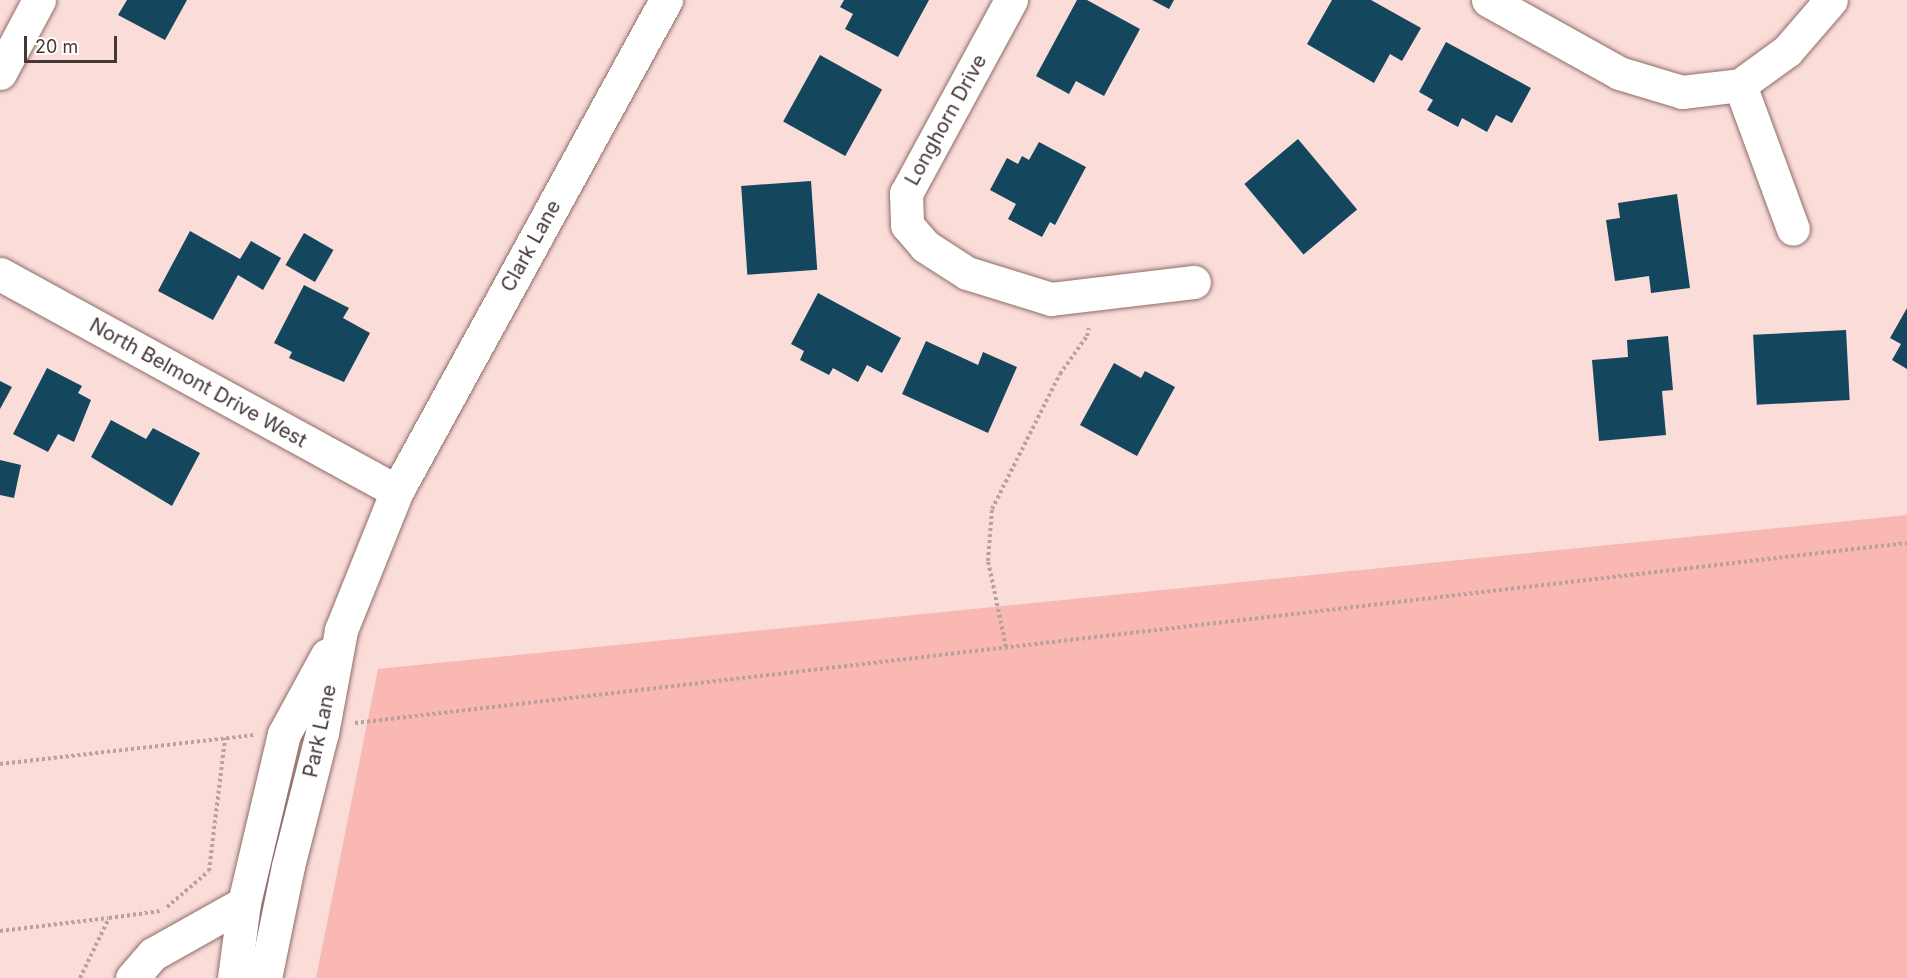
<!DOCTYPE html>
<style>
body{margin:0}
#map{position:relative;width:1907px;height:978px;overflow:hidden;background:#fadcd8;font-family:Inter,sans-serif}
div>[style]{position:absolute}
.green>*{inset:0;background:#f9b8b1}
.building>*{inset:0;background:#14475d;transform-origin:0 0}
.path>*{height:4px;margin-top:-2px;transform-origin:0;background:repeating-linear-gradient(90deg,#baa19e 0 3px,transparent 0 6px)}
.roads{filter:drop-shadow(0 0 2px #8e6d69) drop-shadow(0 0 2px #8e6d69)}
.minor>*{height:33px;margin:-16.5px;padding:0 16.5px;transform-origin:16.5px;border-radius:16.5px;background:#fff}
span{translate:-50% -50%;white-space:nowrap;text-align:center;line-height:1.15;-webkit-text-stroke:6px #fff;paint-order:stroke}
.street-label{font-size:20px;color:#463736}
.scale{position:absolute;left:24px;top:36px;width:93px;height:27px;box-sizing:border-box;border:3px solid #463736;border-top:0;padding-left:8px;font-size:18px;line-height:21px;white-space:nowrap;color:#463736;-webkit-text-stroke:4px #fff;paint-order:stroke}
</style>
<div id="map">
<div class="green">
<i style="clip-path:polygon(1907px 515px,1907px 978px,316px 978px,378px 669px)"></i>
</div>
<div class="building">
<i style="clip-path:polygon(127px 0,187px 0,165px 40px,118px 15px)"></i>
<i style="clip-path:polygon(844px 0,929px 0,898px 57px,845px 29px,853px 14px,840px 7px)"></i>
<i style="clip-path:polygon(1077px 0,1087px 0,1140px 29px,1104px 96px,1076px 81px,1069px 94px,1036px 76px)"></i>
<i style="clip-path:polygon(1152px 0,1174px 0,1169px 9px)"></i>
<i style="clip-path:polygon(1332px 0,1371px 0,1421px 28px,1402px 61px,1390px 54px,1374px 83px,1307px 44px)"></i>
<i style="clip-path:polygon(1446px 42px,1531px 88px,1512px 123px,1496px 115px,1487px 132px,1462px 118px,1458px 127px,1427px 110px,1433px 100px,1419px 92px)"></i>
<i style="left:820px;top:55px;width:71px;height:76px;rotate:29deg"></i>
<i style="left:1298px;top:139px;width:92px;height:70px;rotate:50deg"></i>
<i style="clip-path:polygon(1039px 142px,1086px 167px,1055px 225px,1050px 222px,1042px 237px,1008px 219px,1016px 204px,990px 190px,1007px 158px,1018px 164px,1022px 156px,1029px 160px)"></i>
<i style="left:811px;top:181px;width:89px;height:70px;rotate:86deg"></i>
<i style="clip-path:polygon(1677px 194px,1690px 288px,1651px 293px,1649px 276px,1615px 281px,1606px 220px,1620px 218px,1618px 203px)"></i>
<i style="clip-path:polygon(190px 231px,240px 259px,251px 241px,281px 258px,263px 290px,238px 275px,213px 320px,158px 291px)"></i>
<i style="left:304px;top:233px;width:34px;height:37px;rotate:30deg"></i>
<i style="clip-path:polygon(304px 285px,349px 308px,343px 318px,370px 333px,344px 382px,289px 358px,292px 352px,274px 343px)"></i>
<i style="clip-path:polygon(818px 293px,901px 338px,882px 373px,867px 365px,858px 382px,833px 368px,829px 375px,800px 360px,804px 351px,791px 344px)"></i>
<i style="clip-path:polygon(1907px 308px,1907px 369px,1892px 360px,1901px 344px,1890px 338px)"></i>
<i style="left:1846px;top:330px;width:70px;height:93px;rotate:87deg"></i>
<i style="clip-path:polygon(1668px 336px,1673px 390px,1662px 391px,1666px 435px,1599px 441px,1592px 360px,1628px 357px,1627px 340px)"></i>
<i style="clip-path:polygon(926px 341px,978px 365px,983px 352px,1017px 367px,988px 433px,902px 394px)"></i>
<i style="clip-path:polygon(1114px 363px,1141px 378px,1145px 371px,1175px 387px,1137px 456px,1080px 425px)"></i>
<i style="clip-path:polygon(47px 368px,82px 386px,78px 393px,91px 400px,74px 442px,58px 434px,48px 452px,13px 434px)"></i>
<i style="clip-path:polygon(0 381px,12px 387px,0 409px)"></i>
<i style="clip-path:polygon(111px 420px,146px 439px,153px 428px,200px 453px,172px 506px,91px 457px)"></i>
<i style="clip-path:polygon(0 460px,21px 465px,14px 498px,0 495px)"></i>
</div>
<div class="path">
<i style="left:1006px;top:647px;width:88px;rotate:-101.8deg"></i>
<i style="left:988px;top:561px;width:52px;rotate:-85.6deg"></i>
<i style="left:992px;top:509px;width:151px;rotate:-63.3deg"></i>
<i style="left:1060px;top:374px;width:47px;rotate:-54.6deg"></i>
<i style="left:1087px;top:336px;width:8px;rotate:-76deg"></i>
<i style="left:355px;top:723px;width:1562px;rotate:-6.62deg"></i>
<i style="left:0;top:764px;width:255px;rotate:-6.5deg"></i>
<i style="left:167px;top:907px;width:55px;rotate:-40.6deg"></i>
<i style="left:209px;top:871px;width:134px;rotate:-83.1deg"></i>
<i style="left:0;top:931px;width:109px;rotate:-6.9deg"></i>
<i style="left:80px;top:978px;width:67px;rotate:-64.2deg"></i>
<i style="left:109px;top:918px;width:52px;rotate:-7.7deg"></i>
</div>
<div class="roads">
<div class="minor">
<i style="left:1011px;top:0;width:220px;rotate:118.5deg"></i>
<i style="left:906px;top:193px;width:32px;rotate:88deg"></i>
<i style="left:907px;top:225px;width:28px;rotate:49deg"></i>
<i style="left:925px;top:246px;width:50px;rotate:32.7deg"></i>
<i style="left:967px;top:273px;width:88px;rotate:17.2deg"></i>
<i style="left:1051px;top:299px;width:144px;rotate:-6.8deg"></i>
<i style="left:1488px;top:0;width:150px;rotate:29.1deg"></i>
<i style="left:1619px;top:73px;width:66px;rotate:16.8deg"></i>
<i style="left:1682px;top:92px;width:58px;rotate:-6.9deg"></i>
<i style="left:1740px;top:85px;width:58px;rotate:-35.9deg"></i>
<i style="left:1787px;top:51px;width:67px;rotate:-49.2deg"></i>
<i style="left:0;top:73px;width:83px;rotate:-61.9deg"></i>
<i style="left:1740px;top:85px;width:153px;rotate:69.8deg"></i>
<i style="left:0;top:274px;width:452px;rotate:28.7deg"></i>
<i style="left:132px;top:978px;width:32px;rotate:-49deg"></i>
<i style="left:153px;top:954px;width:104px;rotate:-29.3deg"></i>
<i style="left:234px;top:978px;width:76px;rotate:-82.4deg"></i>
<i style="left:244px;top:903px;width:174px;rotate:-76.7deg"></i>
<i style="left:284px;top:734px;width:90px;rotate:-61.4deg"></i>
<i style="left:265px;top:978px;width:114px;rotate:-78.4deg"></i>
<i style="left:288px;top:866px;width:137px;rotate:-75.7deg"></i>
<i style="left:322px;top:733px;width:105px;rotate:-79.5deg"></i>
<i style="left:341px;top:630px;width:150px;rotate:-68.1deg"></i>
<i style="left:397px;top:491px;width:560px;rotate:-61.28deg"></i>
</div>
</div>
<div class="street-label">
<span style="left:946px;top:120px;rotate:-61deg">Longhorn Drive</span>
<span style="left:531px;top:246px;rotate:-61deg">Clark Lane</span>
<span style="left:198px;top:383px;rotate:29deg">North Belmont Drive West</span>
<span style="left:320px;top:731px;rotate:-78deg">Park Lane</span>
</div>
<div class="scale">20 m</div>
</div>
